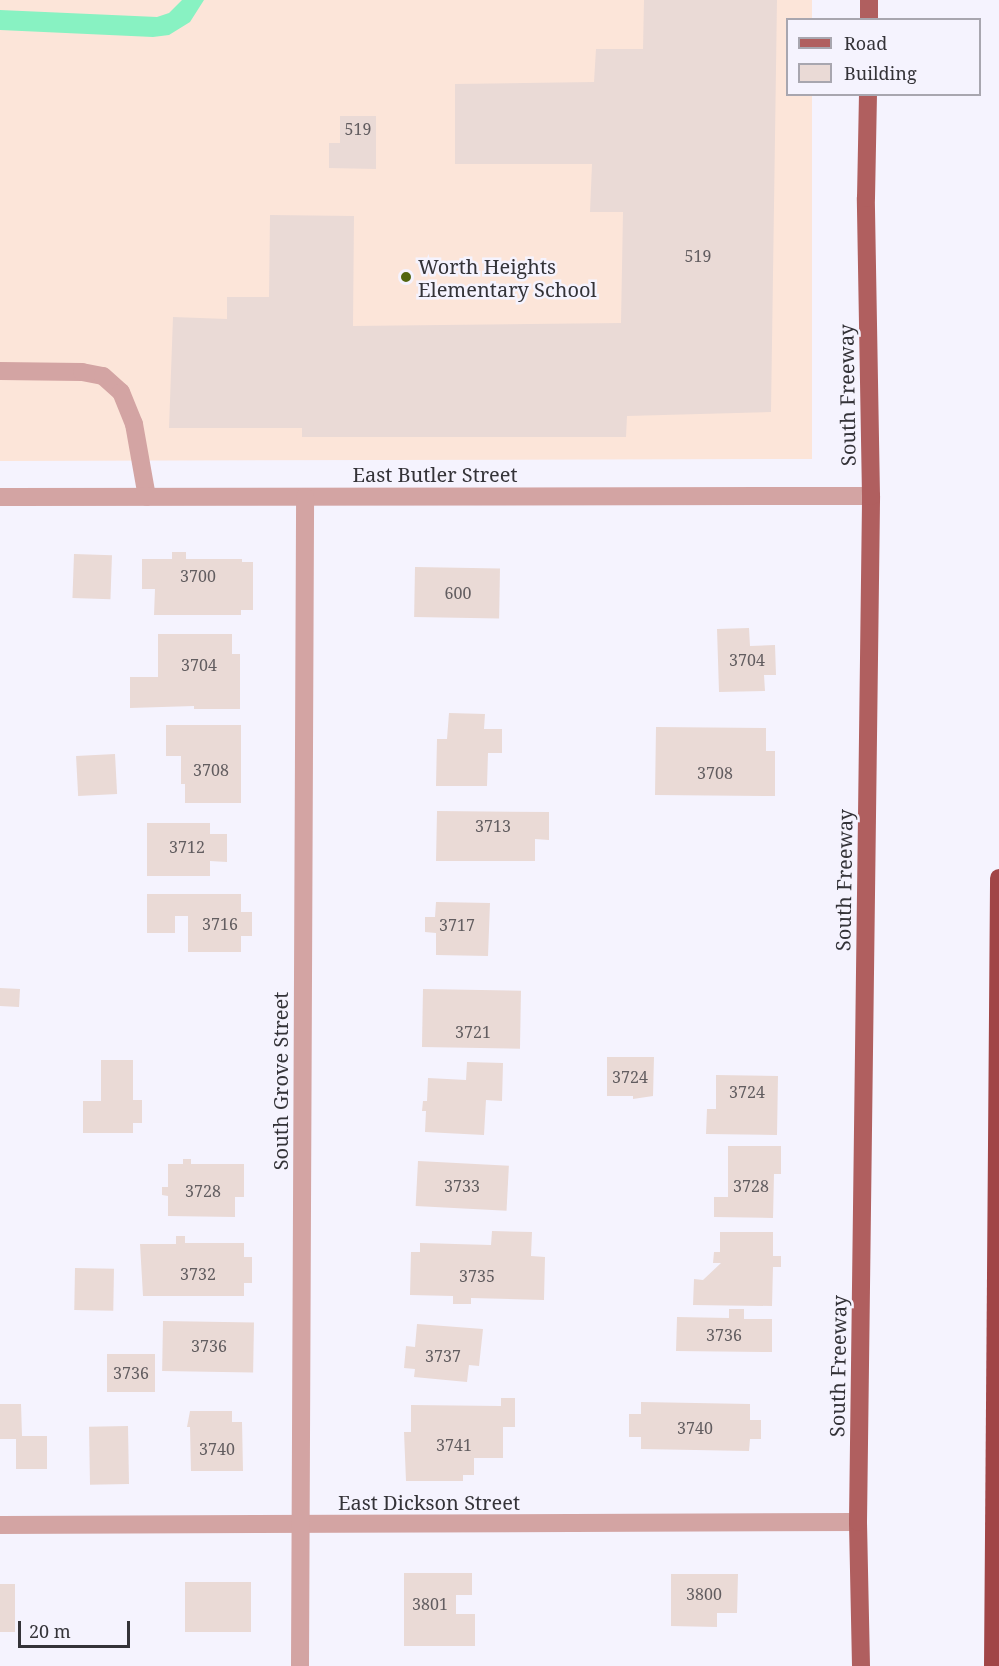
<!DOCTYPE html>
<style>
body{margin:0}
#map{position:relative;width:999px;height:1666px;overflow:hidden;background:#f5f3fe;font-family:"Noto Serif",serif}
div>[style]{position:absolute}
.education>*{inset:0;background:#fce5d9}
.green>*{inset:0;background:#88f2c2}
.building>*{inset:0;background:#eadad6;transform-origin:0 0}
.minor>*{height:18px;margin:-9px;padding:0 9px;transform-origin:9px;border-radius:9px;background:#d3a4a3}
.major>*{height:18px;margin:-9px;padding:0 9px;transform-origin:9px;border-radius:9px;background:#b05f5f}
.highway>*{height:18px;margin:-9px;padding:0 9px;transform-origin:9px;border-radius:9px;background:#a14547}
.dots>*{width:16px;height:16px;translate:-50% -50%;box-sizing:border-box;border:3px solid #f5f3fe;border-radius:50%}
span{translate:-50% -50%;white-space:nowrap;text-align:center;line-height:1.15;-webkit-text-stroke:5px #f5f3fe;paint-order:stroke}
.number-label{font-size:16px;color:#625d60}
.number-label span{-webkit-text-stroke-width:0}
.poi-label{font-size:20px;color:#343338}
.left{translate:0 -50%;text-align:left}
.street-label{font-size:20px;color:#343338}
.legend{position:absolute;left:786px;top:18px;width:195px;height:78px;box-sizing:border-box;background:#f5f3fe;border:2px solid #a8a6af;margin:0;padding:8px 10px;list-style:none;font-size:18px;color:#343338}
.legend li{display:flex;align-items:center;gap:12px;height:30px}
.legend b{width:30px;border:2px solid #a8a6af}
.scale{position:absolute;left:18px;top:1621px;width:112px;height:27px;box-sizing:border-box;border:3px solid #343338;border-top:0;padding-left:8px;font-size:18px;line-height:21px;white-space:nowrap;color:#343338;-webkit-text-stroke:4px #f5f3fe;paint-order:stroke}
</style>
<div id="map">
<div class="education">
<i style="clip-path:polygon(0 0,812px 0,812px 19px,788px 20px,788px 94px,812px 95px,812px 459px,0 461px)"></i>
</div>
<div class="green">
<i style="clip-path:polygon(182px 0,204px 0,190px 22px,169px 35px,153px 37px,0 30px,0 10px,157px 17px,169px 13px)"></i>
</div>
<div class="building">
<i style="clip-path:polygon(644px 0,777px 0,771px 412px,627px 416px,626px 437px,302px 437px,302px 428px,169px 428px,173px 317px,227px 319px,227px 297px,269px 297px,270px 215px,354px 216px,353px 326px,621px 323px,623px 212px,590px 212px,592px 164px,455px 164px,455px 84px,594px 82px,596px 49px,643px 49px)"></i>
<i style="clip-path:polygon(340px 116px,376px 116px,376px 169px,329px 168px,329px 143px,340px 143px)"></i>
<i style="clip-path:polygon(172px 552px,186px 552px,186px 559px,242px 559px,242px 562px,253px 562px,253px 610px,241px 610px,241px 615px,154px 615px,155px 589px,142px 589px,142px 559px,172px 559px)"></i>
<i style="left:74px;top:554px;width:38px;height:44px;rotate:2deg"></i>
<i style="left:415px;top:567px;width:85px;height:50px;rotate:1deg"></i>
<i style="clip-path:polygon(749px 628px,750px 646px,775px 645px,776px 675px,764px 675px,765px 691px,719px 692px,717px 629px)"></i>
<i style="clip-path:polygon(158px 634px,232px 634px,232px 654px,240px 654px,240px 709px,194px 709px,194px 706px,130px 708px,130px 677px,158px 677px)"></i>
<i style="clip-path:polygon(449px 713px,485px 714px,484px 729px,502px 729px,502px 753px,488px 753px,487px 786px,436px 786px,437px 739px,447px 739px)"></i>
<i style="clip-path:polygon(166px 725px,241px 725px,241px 803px,185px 803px,185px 784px,181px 784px,181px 756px,166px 756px)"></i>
<i style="clip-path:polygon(656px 727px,766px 728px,766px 751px,775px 751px,775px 796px,655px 795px)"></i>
<i style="left:115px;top:754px;width:40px;height:39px;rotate:87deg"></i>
<i style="clip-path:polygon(437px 811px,549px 812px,549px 840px,535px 839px,535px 861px,436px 861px)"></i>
<i style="clip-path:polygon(147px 823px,210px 823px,210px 834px,227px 834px,227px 862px,210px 861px,210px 876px,147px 876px)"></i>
<i style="clip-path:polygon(147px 894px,241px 894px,241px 912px,252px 912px,252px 936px,241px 936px,241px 952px,188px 952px,188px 916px,175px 916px,175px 933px,147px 933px)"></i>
<i style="clip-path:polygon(436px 902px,490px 903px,488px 956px,436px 955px,436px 933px,425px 932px,425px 917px,435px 917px)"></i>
<i style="left:0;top:988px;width:20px;height:18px;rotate:3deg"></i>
<i style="left:423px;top:989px;width:98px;height:58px;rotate:1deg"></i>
<i style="clip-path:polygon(607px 1057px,654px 1057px,653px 1096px,633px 1099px,633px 1096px,607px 1096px)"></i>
<i style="clip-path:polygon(101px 1060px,133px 1060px,133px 1100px,142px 1100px,142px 1123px,133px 1123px,133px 1133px,83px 1133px,83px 1101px,101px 1101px)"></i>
<i style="clip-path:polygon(467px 1062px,503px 1063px,502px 1101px,486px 1100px,484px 1135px,425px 1132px,426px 1111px,422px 1111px,423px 1101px,427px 1101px,428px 1078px,466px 1080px)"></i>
<i style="clip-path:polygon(716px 1075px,778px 1076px,777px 1135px,706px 1134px,707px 1109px,716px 1109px)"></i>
<i style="clip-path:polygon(728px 1146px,781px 1146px,781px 1174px,774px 1174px,773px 1218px,714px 1217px,714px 1197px,728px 1197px)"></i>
<i style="clip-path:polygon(183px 1159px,191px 1159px,191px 1164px,244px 1164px,244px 1197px,235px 1197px,235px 1217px,168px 1216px,168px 1196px,162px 1195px,162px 1187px,168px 1187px,168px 1164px,183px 1164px)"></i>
<i style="left:418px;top:1161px;width:91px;height:45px;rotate:3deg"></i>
<i style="clip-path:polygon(492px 1231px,532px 1232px,531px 1256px,545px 1257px,544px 1300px,471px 1298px,471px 1304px,453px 1304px,453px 1296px,410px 1295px,411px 1252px,420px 1252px,420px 1243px,491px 1245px)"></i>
<i style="clip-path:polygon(720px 1232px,773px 1232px,773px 1256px,781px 1256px,781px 1267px,773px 1267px,772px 1306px,693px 1305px,694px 1279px,703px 1280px,721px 1263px,713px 1263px,714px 1252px,720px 1252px)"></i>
<i style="clip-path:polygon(176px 1236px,185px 1236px,185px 1243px,244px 1243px,244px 1257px,252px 1257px,252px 1283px,244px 1283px,244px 1296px,143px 1296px,140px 1244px,176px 1244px)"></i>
<i style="left:75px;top:1268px;width:39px;height:42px;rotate:1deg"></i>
<i style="clip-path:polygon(729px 1309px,744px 1309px,744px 1319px,772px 1319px,772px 1352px,676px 1351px,677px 1317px,729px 1318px)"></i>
<i style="left:163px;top:1321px;width:91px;height:50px;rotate:1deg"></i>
<i style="clip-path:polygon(417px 1324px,483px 1329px,479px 1366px,469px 1365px,467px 1382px,414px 1377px,415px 1369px,404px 1368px,406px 1346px,415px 1347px)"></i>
<i style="left:107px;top:1354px;width:48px;height:38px"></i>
<i style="clip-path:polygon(501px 1398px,515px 1398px,515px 1427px,503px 1427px,503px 1458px,474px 1458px,474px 1475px,463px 1475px,463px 1481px,406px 1481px,404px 1432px,411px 1432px,411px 1405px,501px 1406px)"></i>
<i style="clip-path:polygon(641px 1402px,750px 1404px,750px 1420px,761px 1420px,761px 1439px,750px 1439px,749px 1451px,641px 1449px,641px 1437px,629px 1437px,629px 1414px,641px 1414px)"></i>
<i style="clip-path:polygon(0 1404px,21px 1404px,22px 1436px,47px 1436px,47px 1469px,16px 1469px,16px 1439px,0 1439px)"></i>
<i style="clip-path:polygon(190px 1411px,232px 1411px,232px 1422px,242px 1422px,243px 1471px,191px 1471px,190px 1427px,187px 1427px)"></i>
<i style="left:128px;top:1426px;width:58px;height:39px;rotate:89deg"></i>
<i style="clip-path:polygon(404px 1573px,472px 1573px,472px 1595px,456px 1595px,456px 1614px,475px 1614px,475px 1646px,404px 1646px)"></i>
<i style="clip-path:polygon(671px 1574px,738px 1574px,737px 1613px,717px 1613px,717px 1627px,671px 1626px)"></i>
<i style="left:185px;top:1582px;width:66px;height:50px"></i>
<i style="left:0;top:1584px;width:15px;height:48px"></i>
</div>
<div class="minor">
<i style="left:0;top:371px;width:82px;rotate:0.7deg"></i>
<i style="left:82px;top:372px;width:21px;rotate:11deg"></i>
<i style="left:103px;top:376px;width:24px;rotate:42deg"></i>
<i style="left:121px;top:392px;width:35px;rotate:68deg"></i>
<i style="left:134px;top:424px;width:74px;rotate:79.9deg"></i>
<i style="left:0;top:497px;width:871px;rotate:-0.07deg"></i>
<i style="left:0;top:1525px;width:858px;rotate:-0.2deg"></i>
<i style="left:300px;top:1666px;width:1169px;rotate:-89.75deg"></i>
</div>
<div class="major">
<i style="left:869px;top:20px;width:20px;rotate:-90deg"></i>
<i style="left:861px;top:1666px;width:144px;rotate:-91.2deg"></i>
<i style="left:858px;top:1522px;width:1026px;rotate:-89.27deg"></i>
<i style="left:871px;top:496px;width:298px;rotate:-91deg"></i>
<i style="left:866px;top:198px;width:104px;rotate:-88.9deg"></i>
</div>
<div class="highway">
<i style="left:993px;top:1666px;width:788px;rotate:-89.56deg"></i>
</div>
<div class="dots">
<i style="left:406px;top:277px;background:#52650f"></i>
</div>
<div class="number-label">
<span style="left:358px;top:129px">519</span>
<span style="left:698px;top:256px">519</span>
<span style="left:198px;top:576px">3700</span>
<span style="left:458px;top:593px">600</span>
<span style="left:747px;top:660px">3704</span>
<span style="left:199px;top:665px">3704</span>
<span style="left:211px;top:770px">3708</span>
<span style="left:715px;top:773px">3708</span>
<span style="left:493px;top:826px">3713</span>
<span style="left:187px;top:847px">3712</span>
<span style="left:220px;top:924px">3716</span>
<span style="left:457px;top:925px">3717</span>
<span style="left:473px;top:1032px">3721</span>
<span style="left:630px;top:1077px">3724</span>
<span style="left:747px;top:1092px">3724</span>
<span style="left:462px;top:1186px">3733</span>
<span style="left:751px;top:1186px">3728</span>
<span style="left:203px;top:1191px">3728</span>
<span style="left:198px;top:1274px">3732</span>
<span style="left:477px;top:1276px">3735</span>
<span style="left:724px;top:1335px">3736</span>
<span style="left:209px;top:1346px">3736</span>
<span style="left:443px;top:1356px">3737</span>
<span style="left:131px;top:1373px">3736</span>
<span style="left:695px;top:1428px">3740</span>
<span style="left:454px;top:1445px">3741</span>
<span style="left:217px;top:1449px">3740</span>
<span style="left:704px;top:1594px">3800</span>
<span style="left:430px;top:1604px">3801</span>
</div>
<div class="poi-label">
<span class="left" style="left:418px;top:278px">Worth Heights<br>Elementary School</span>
</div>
<div class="street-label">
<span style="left:847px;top:395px;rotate:-91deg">South Freeway</span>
<span style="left:435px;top:474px">East Butler Street</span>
<span style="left:844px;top:880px;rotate:-89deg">South Freeway</span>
<span style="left:280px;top:1081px;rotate:-90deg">South Grove Street</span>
<span style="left:838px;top:1366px;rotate:-89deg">South Freeway</span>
<span style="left:429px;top:1502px">East Dickson Street</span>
</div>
<ul class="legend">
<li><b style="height:8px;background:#b05f5f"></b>Road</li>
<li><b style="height:16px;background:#eadad6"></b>Building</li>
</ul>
<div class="scale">20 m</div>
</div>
